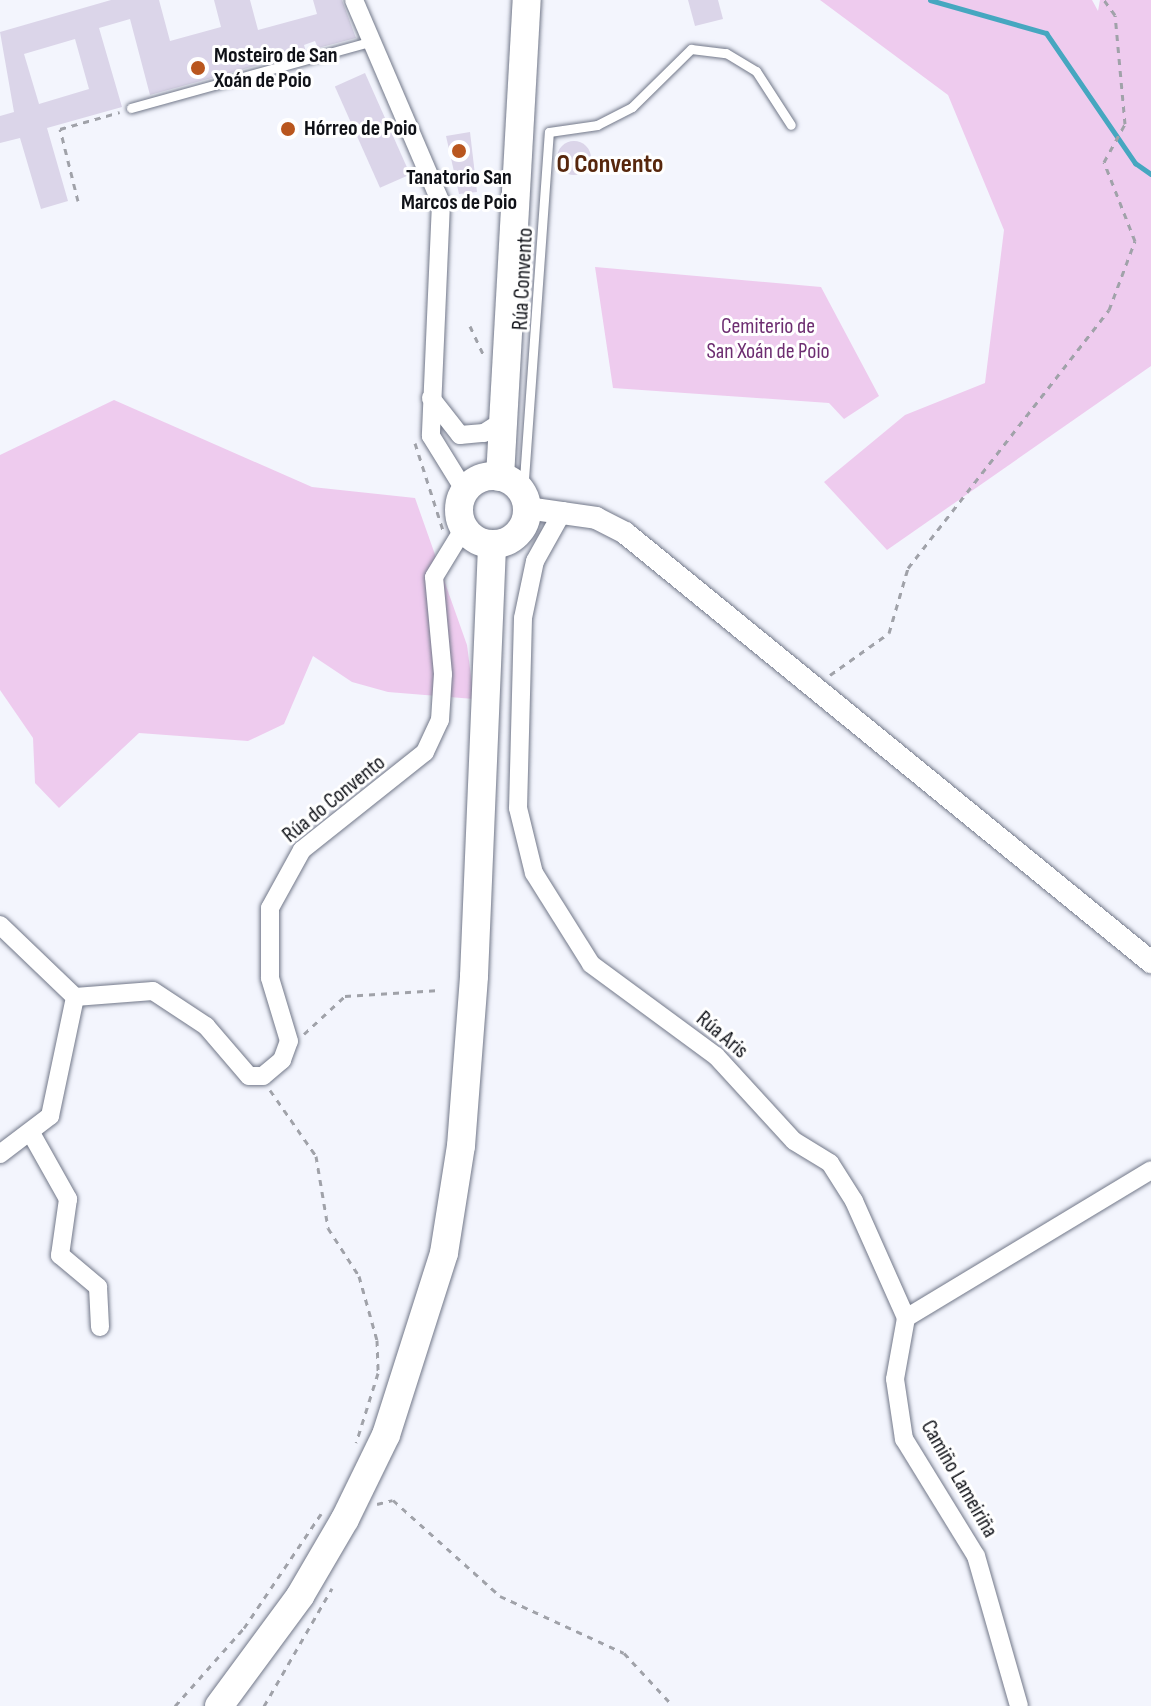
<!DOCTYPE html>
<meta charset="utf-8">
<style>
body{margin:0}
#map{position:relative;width:1151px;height:1706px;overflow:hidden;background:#f3f5fd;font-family:"Sofia Sans Condensed",sans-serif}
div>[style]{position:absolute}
.green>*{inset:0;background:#eecbee}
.stream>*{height:5px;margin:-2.5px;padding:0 2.5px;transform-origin:2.5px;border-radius:2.5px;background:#46a7c0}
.building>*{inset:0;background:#dbd5e9;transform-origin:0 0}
.round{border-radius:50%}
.path>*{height:3px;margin-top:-1.5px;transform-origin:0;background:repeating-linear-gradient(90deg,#a0a2a9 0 6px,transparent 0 12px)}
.roads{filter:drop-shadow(0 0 2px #727889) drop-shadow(0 0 2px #727889)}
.service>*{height:9px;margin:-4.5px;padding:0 4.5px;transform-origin:4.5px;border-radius:4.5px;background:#fff}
.minor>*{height:18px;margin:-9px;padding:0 9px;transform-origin:9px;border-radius:9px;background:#fff}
.tertiary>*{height:22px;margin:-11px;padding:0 11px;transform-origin:11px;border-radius:11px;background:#fff}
.trunk>*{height:28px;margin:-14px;padding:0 14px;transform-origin:14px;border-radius:14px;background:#fff}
.trunk>.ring{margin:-14px;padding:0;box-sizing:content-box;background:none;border:28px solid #fff;border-radius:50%}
.dots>*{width:22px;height:22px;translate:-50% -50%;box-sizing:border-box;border:4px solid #fff;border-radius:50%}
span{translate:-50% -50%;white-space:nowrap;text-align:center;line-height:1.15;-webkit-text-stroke:6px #fff;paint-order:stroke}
.poi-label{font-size:22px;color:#0f1117;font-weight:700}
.left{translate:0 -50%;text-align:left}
.street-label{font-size:22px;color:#0f1117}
.park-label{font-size:22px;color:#6d2e71}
.quarter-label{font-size:26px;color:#57270d;font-weight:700}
</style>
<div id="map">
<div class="green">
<i style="clip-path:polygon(820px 0,1092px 0,1098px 11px,1100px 0,1151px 0,1151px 366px,887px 550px,824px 482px,905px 415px,985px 383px,1004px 230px,948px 95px)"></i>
<i style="clip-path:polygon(595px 267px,821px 287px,879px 396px,844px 419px,829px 403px,613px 388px)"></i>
<i style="clip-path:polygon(114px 400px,312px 487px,415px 498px,467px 645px,474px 699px,388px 692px,352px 682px,313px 656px,284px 724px,248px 741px,139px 733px,59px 808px,35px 783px,33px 738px,0 690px,0 455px)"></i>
</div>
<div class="stream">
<i style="left:930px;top:0;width:121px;rotate:15.9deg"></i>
<i style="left:1046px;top:33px;width:158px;rotate:55.6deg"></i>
<i style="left:1135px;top:163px;width:19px;rotate:35deg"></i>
</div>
<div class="building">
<i style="clip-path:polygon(evenodd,111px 0,159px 0,170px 41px,221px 27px,214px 0,250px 0,258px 30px,317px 14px,313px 0,342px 0,356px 38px,318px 48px,315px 41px,304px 45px,306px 52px,150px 95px,130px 19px,99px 28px,122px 107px,47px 128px,68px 201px,41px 209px,20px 138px,0 143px,0 116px,14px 112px,0 32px,111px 0,75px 39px,89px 89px,39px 104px,24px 54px,75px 39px)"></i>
<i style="clip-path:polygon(688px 0,718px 0,723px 19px,695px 26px)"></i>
<i style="left:365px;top:73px;width:111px;height:33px;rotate:66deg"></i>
<i style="clip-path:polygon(470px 132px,477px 192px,459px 194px,446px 136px)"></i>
<i class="round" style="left:557px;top:141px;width:34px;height:34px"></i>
</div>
<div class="path">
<i style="left:78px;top:201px;width:74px;rotate:-104deg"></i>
<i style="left:60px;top:129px;width:62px;rotate:-15.8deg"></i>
<i style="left:470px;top:326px;width:35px;rotate:65deg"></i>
<i style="left:415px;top:443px;width:91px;rotate:72.2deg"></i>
<i style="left:830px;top:675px;width:72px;rotate:-35.4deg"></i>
<i style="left:889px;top:633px;width:68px;rotate:-73.7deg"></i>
<i style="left:908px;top:568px;width:327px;rotate:-52.1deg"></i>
<i style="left:1109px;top:310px;width:74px;rotate:-69.4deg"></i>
<i style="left:1135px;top:241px;width:85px;rotate:-111.4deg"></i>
<i style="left:1104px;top:162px;width:43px;rotate:-61.1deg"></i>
<i style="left:1125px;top:124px;width:109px;rotate:-95.2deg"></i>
<i style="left:1115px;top:15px;width:19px;rotate:-126deg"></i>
<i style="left:304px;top:1034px;width:56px;rotate:-42.8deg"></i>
<i style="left:345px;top:996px;width:95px;rotate:-3.6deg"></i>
<i style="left:270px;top:1090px;width:80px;rotate:55.1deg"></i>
<i style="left:316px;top:1156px;width:73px;rotate:80.5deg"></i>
<i style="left:328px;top:1228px;width:57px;rotate:57.1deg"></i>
<i style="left:359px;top:1276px;width:66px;rotate:74.3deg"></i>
<i style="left:377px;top:1340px;width:33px;rotate:88deg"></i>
<i style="left:378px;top:1373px;width:73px;rotate:107.4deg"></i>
<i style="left:377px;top:1504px;width:16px;rotate:-14deg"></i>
<i style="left:393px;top:1500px;width:144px;rotate:41.9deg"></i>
<i style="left:500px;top:1596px;width:136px;rotate:24.7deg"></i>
<i style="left:624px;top:1653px;width:72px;rotate:47.2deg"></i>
<i style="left:175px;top:1706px;width:104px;rotate:-48.5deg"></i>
<i style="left:244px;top:1628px;width:138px;rotate:-56deg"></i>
<i style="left:264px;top:1706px;width:136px;rotate:-60deg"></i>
</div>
<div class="roads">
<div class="service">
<i style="left:131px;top:108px;width:244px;rotate:-15.5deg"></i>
<i style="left:523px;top:493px;width:362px;rotate:-85.9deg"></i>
<i style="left:549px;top:132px;width:49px;rotate:-8.3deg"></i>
<i style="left:597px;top:125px;width:39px;rotate:-27deg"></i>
<i style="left:632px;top:107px;width:83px;rotate:-44.5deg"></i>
<i style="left:691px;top:49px;width:35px;rotate:7deg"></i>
<i style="left:726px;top:53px;width:35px;rotate:31deg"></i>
<i style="left:756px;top:71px;width:64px;rotate:57.1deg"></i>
</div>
<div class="minor">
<i style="left:354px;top:0;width:221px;rotate:66.8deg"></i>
<i style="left:441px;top:203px;width:233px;rotate:92.5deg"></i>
<i style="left:431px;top:436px;width:65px;rotate:58.3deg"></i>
<i style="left:431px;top:398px;width:47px;rotate:51.9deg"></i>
<i style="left:460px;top:435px;width:24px;rotate:-5deg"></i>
<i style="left:484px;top:433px;width:24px;rotate:-33deg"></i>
<i style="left:563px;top:511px;width:57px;rotate:119.2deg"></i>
<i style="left:535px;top:561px;width:58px;rotate:101.9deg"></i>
<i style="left:523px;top:618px;width:190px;rotate:91.5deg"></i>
<i style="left:518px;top:808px;width:67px;rotate:76.2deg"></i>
<i style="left:534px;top:873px;width:107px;rotate:57.9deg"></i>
<i style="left:591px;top:964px;width:155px;rotate:36.4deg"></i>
<i style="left:716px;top:1056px;width:115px;rotate:47.5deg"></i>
<i style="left:794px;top:1141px;width:42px;rotate:31.4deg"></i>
<i style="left:830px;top:1163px;width:45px;rotate:57.7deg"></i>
<i style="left:854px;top:1201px;width:128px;rotate:66deg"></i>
<i style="left:906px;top:1318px;width:62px;rotate:100.2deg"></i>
<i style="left:895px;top:1379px;width:61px;rotate:81.5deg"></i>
<i style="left:904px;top:1439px;width:137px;rotate:58.4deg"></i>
<i style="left:976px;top:1556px;width:156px;rotate:74deg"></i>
<i style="left:0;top:925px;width:104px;rotate:43.8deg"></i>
<i style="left:75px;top:997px;width:78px;rotate:-4.4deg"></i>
<i style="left:153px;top:991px;width:64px;rotate:33.4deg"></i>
<i style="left:206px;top:1026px;width:66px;rotate:49.3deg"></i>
<i style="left:249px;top:1076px;width:14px"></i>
<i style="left:263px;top:1076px;width:25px;rotate:-40deg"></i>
<i style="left:282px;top:1060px;width:20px;rotate:-70deg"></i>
<i style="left:289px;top:1041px;width:66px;rotate:-106.8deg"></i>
<i style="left:270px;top:978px;width:70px;rotate:-90deg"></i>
<i style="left:270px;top:908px;width:66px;rotate:-61.1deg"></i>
<i style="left:302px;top:850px;width:157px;rotate:-38.5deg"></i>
<i style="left:425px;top:752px;width:35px;rotate:-65deg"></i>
<i style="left:440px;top:720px;width:46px;rotate:-86.3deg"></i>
<i style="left:443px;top:674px;width:97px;rotate:-95.3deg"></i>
<i style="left:434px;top:577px;width:57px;rotate:-58.5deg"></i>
<i style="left:31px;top:1133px;width:76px;rotate:60.7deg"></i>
<i style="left:68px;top:1199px;width:57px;rotate:98.1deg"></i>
<i style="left:60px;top:1255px;width:50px;rotate:40.1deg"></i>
<i style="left:98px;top:1287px;width:40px;rotate:87.1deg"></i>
<i style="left:0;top:1154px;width:63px;rotate:-37.2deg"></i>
<i style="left:50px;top:1116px;width:122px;rotate:-78.1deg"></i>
<i style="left:906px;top:1318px;width:286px;rotate:-31.1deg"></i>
</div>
<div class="tertiary">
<i style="left:527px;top:508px;width:70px;rotate:8.2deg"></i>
<i style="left:596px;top:518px;width:33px;rotate:27deg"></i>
<i style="left:625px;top:533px;width:679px;rotate:39.2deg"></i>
</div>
<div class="trunk">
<i class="ring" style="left:459px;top:476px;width:40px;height:40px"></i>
<i style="left:500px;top:477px;width:478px;rotate:-86.8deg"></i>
<i style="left:219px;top:1706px;width:137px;rotate:-53.6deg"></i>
<i style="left:300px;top:1596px;width:89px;rotate:-59.7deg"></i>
<i style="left:345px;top:1519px;width:93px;rotate:-64deg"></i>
<i style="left:386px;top:1435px;width:191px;rotate:-72.3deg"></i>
<i style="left:444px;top:1253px;width:108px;rotate:-81deg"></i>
<i style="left:461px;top:1146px;width:170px;rotate:-85.6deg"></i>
<i style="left:474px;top:976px;width:431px;rotate:-87.6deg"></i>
</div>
</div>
<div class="dots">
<i style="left:198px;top:68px;background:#b9561e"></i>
<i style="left:288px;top:129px;background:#b9561e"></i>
<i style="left:459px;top:151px;background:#b9561e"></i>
</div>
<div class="poi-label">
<span class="left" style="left:214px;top:68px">Mosteiro de San<br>Xoán de Poio</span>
<span class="left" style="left:304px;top:129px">Hórreo de Poio</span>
<span style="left:459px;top:190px">Tanatorio San<br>Marcos de Poio</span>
</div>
<div class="street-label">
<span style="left:523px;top:279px;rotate:-87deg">Rúa Convento</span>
<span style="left:334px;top:799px;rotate:-39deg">Rúa do Convento</span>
<span style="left:722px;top:1035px;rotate:40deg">Rúa Aris</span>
<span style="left:959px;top:1479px;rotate:60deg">Camiño Lameiriña</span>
</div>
<div class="park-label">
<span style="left:768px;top:339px">Cemiterio de<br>San Xoán de Poio</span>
</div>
<div class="quarter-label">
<span style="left:610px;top:165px">O Convento</span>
</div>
</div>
